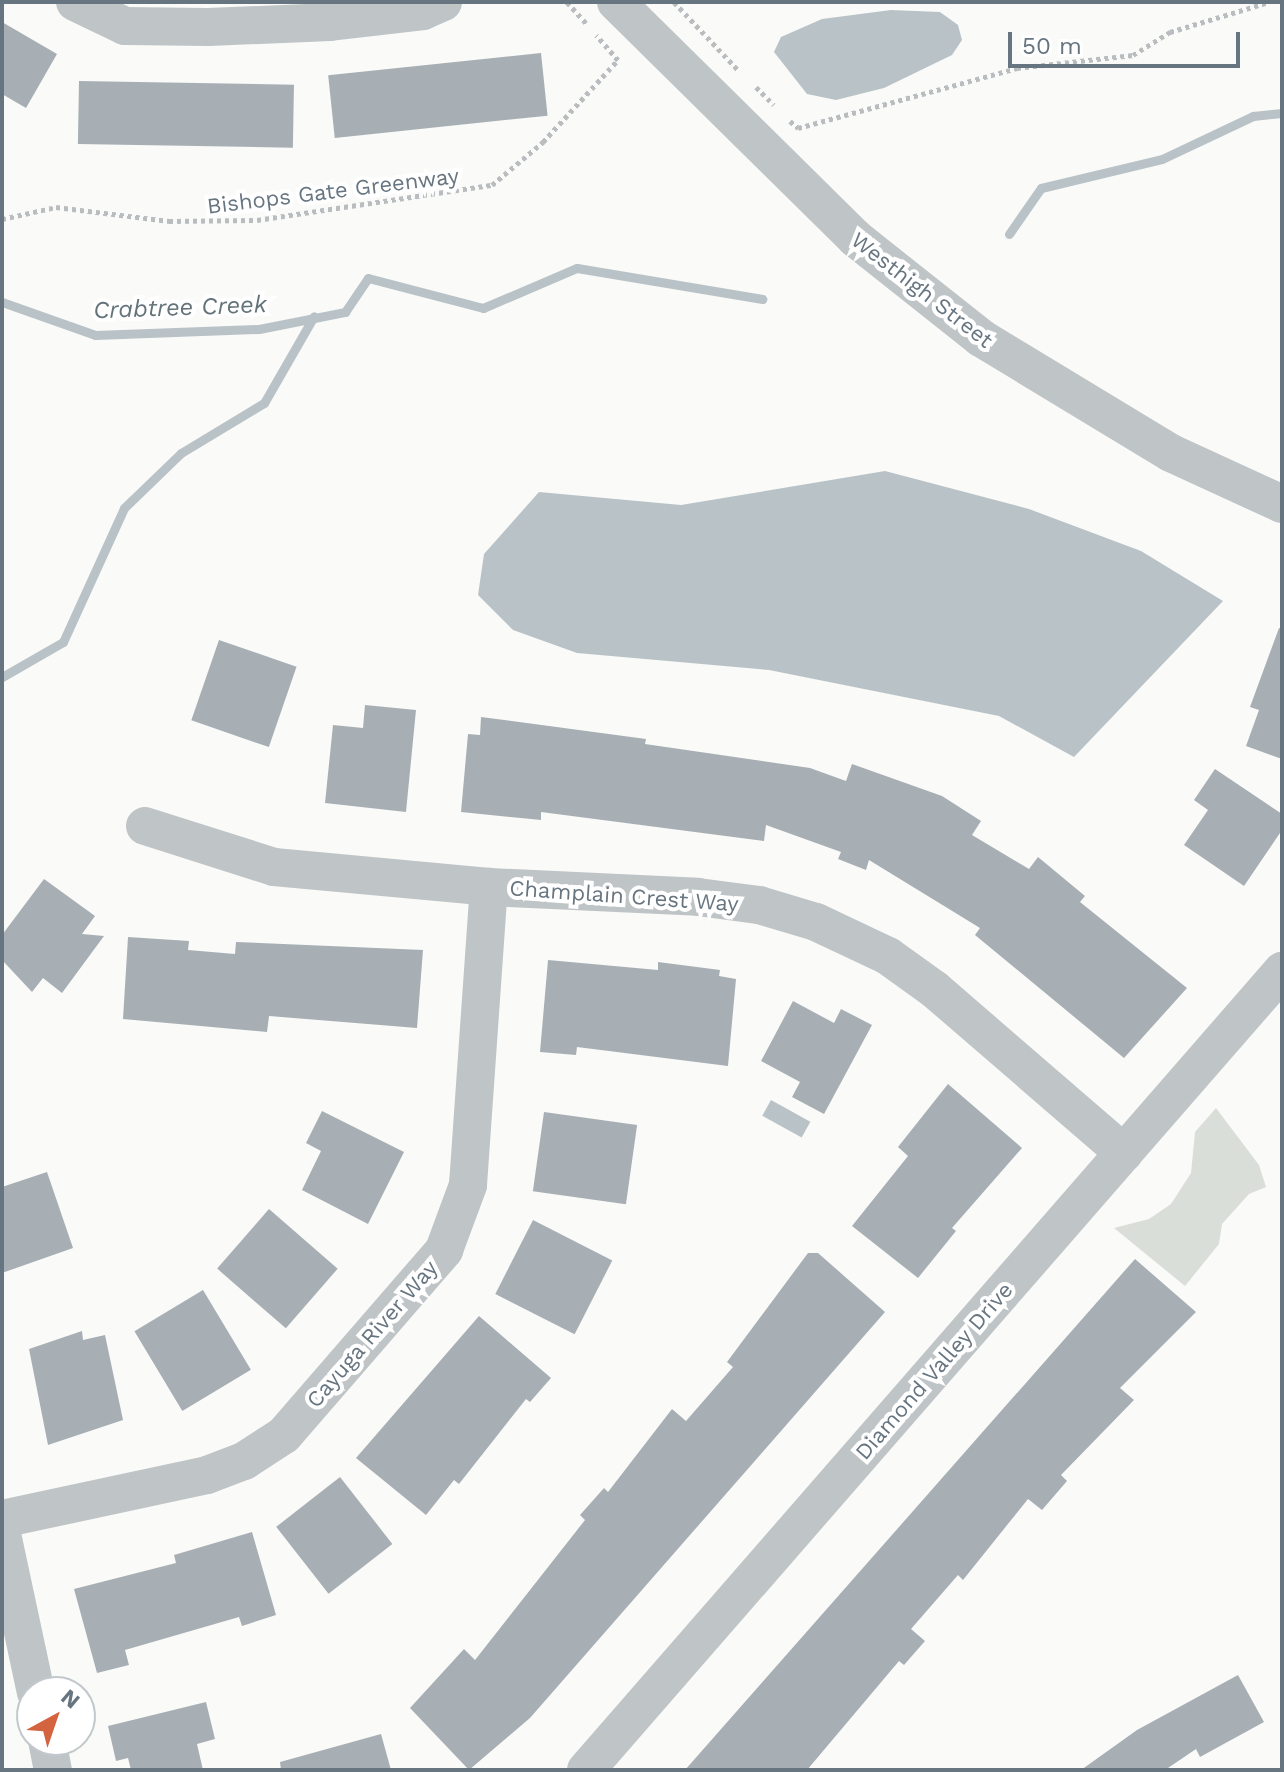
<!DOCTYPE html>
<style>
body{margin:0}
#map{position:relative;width:1284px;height:1772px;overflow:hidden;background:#fafaf8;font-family:"Work Sans",sans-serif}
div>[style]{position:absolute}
.green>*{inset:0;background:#daded8}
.water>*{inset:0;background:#b9c3c7;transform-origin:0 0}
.stream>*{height:9px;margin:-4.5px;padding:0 4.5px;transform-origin:4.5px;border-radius:4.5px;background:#b9c3c7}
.building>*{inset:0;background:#a7afb4;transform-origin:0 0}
.path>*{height:5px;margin-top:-2.5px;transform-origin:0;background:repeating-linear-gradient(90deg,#babdc0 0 4px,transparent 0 8px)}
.minor>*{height:38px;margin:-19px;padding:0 19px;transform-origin:19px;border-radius:19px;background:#bfc4c7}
span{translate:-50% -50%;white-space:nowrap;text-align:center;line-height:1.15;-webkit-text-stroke:8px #fff;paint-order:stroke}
.street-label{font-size:22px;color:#677580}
.water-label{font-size:24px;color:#637379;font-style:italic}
.frame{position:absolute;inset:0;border:4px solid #677580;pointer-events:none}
.north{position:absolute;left:16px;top:1676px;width:80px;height:80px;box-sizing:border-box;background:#fff;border:2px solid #c2c8cc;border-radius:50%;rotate:40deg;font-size:22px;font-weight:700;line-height:32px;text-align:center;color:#677580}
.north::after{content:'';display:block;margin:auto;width:28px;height:36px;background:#d3643f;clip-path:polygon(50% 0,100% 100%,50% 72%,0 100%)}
.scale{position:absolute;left:1008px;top:32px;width:232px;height:36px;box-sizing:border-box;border:4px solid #677580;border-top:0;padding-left:10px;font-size:24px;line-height:28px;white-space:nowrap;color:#677580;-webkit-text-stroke:6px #fff;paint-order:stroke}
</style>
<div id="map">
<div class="green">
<i style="clip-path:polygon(1216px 1108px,1259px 1165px,1266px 1187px,1249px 1194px,1222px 1224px,1219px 1244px,1185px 1286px,1114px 1228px,1149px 1219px,1171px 1204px,1191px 1173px,1195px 1132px)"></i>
</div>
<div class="water">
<i style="clip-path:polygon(891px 10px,940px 12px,958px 25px,962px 40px,952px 55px,884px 88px,836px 100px,807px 94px,774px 52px,781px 37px,822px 19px)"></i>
<i style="clip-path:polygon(885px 471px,1029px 509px,1141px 551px,1223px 601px,1074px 757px,999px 716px,769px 670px,577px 653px,513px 630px,478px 595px,484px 554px,539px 492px,681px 505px)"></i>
<i style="left:771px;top:1100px;width:45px;height:18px;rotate:29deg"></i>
</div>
<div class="stream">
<i style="left:1009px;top:234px;width:56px;rotate:-55.2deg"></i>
<i style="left:1041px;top:188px;width:124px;rotate:-13.5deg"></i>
<i style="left:1162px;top:159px;width:101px;rotate:-25.3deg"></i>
<i style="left:1253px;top:116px;width:29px;rotate:-6deg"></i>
<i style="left:2px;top:302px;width:99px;rotate:19.5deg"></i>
<i style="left:95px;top:335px;width:164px;rotate:-2.1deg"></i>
<i style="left:259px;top:329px;width:88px;rotate:-11.2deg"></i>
<i style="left:345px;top:312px;width:41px;rotate:-55.9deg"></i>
<i style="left:368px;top:278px;width:119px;rotate:14.6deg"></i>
<i style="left:483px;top:308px;width:102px;rotate:-23.1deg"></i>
<i style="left:577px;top:268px;width:188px;rotate:9.5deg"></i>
<i style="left:2px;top:677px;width:70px;rotate:-29.8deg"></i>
<i style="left:63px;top:642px;width:147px;rotate:-65.5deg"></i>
<i style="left:124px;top:508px;width:79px;rotate:-44deg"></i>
<i style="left:181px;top:453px;width:97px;rotate:-31.1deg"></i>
<i style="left:264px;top:403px;width:100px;rotate:-60.1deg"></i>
</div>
<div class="building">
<i style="clip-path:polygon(2px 22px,57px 54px,26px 108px,2px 94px)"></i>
<i style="left:541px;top:53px;width:63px;height:214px;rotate:84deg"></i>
<i style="left:79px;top:81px;width:215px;height:63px;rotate:1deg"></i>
<i style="clip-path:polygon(1279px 628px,1282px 629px,1282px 759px,1246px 746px,1259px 710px,1250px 707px)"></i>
<i style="left:219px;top:640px;width:82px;height:85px;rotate:19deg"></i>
<i style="clip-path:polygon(365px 705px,416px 710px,406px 812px,325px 803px,333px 725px,363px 728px)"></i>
<i style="clip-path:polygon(481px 717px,646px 739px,645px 744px,810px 768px,846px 781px,852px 764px,942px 796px,981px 821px,972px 835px,1029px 869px,1038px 857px,1085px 896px,1080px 902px,1187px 988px,1124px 1058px,975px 935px,980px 928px,869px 860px,866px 870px,838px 859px,841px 852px,766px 825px,764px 841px,541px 812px,541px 820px,461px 812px,468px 734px,480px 735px)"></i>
<i style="clip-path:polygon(1215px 769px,1282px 814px,1282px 830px,1244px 886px,1184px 845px,1208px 810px,1194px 800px)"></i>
<i style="clip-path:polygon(44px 879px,95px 916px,82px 934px,104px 936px,62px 993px,43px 978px,32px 992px,2px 960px,2px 935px)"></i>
<i style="clip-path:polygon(128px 937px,189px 941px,188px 950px,235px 954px,236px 942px,423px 950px,417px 1028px,269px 1016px,267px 1032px,123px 1019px)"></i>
<i style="clip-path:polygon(548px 960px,658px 970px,658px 962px,720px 970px,719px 976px,736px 979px,728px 1066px,577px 1047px,576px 1055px,540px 1052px)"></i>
<i style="clip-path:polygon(793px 1001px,834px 1023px,841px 1009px,872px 1025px,824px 1114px,792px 1097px,800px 1082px,761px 1061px)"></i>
<i style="clip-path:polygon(948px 1084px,1022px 1148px,952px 1228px,956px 1231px,918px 1278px,852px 1226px,908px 1156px,898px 1147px)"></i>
<i style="clip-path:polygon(322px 1111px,404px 1152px,368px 1224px,302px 1190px,321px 1151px,306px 1143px)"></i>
<i style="left:544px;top:1112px;width:94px;height:80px;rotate:8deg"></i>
<i style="clip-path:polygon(47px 1172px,73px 1248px,2px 1273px,2px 1187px)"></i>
<i style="left:269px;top:1209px;width:91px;height:79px;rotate:41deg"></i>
<i style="left:533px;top:1220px;width:89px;height:83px;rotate:27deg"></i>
<i style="clip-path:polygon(808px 1253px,818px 1253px,885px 1312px,530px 1718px,469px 1770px,410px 1708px,464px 1649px,475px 1660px,585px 1520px,580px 1515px,604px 1488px,608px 1492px,672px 1409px,686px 1421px,733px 1367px,727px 1362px)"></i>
<i style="clip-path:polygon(1135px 1259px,1196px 1312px,1120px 1388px,1134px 1400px,1061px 1475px,1067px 1481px,1042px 1510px,1028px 1499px,963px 1580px,958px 1575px,911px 1629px,925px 1641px,904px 1665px,899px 1661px,807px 1770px,685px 1770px)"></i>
<i style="left:203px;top:1290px;width:93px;height:80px;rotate:59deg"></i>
<i style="clip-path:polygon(479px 1316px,551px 1378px,530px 1402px,526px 1399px,459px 1484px,454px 1480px,426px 1515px,356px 1458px)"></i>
<i style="clip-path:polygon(82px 1331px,83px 1340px,105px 1335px,123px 1420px,48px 1445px,29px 1349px)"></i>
<i style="left:340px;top:1477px;width:85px;height:81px;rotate:52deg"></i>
<i style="clip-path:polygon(252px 1532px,276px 1615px,242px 1626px,239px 1617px,125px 1650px,129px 1665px,97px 1673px,74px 1589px,176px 1563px,174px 1555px)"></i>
<i style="clip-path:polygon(1238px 1675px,1264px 1722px,1200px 1757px,1196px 1749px,1165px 1770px,1081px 1770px,1137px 1730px)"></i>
<i style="clip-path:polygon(206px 1702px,215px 1739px,197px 1744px,203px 1770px,131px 1770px,128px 1758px,116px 1761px,108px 1726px)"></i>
<i style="clip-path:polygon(381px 1734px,391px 1770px,281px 1770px,280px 1762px)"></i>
</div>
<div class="path">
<i style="left:567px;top:2px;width:30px;rotate:48deg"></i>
<i style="left:674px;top:2px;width:96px;rotate:46.7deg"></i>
<i style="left:756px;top:87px;width:25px;rotate:45deg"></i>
<i style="left:790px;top:121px;width:11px;rotate:41deg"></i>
<i style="left:798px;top:128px;width:227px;rotate:-15.3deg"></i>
<i style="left:1017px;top:68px;width:117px;rotate:-6.4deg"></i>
<i style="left:1133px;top:55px;width:44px;rotate:-31.9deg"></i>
<i style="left:1170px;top:32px;width:103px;rotate:-16.9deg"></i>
<i style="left:2px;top:219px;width:55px;rotate:-12.5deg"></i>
<i style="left:56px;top:207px;width:114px;rotate:7.1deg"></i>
<i style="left:169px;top:221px;width:88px;rotate:-0.7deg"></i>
<i style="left:257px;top:220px;width:238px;rotate:-8.5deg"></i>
<i style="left:492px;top:185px;width:67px;rotate:-40.1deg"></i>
<i style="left:543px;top:142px;width:111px;rotate:-47.6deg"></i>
<i style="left:618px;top:60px;width:33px;rotate:-131deg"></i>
</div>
<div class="minor">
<i style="left:75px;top:2px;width:55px;rotate:25.6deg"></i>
<i style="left:125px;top:26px;width:83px;rotate:0.7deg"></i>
<i style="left:208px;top:27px;width:122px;rotate:-2.3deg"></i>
<i style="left:330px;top:22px;width:94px;rotate:-6.7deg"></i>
<i style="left:423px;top:11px;width:22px;rotate:-24deg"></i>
<i style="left:616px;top:2px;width:336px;rotate:44.6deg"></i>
<i style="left:855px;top:238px;width:161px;rotate:38.4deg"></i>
<i style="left:981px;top:338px;width:222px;rotate:31.2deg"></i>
<i style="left:1171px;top:453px;width:122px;rotate:24.7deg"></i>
<i style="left:145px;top:826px;width:135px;rotate:17.6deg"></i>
<i style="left:274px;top:867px;width:216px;rotate:5.3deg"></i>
<i style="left:489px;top:887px;width:209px;rotate:2.7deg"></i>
<i style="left:698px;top:897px;width:62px;rotate:7.5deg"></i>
<i style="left:759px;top:905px;width:59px;rotate:16.6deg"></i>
<i style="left:816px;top:922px;width:80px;rotate:25.3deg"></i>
<i style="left:888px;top:956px;width:57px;rotate:35.7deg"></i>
<i style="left:934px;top:989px;width:251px;rotate:40.8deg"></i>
<i style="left:2px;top:1519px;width:210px;rotate:-12.1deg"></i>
<i style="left:207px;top:1475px;width:40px;rotate:-21deg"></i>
<i style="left:244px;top:1461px;width:48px;rotate:-33deg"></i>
<i style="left:284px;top:1435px;width:245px;rotate:-49.1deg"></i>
<i style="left:444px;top:1250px;width:69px;rotate:-69.7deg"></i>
<i style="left:468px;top:1185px;width:299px;rotate:-86deg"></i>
<i style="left:2px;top:1534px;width:162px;rotate:77.9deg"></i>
<i style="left:47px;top:1740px;width:31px;rotate:79deg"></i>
<i style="left:586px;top:1770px;width:1060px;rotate:-48.94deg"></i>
</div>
<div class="street-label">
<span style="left:333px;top:191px;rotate:-7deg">Bishops Gate Greenway</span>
<span style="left:922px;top:290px;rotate:38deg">Westhigh Street</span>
<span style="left:624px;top:896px;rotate:4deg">Champlain Crest Way</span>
<span style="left:372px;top:1334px;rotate:-49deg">Cayuga River Way</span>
<span style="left:934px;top:1371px;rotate:-49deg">Diamond Valley Drive</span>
</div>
<div class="water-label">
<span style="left:180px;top:308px;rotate:-2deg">Crabtree Creek</span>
</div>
<div class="frame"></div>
<div class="north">N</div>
<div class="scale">50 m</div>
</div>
